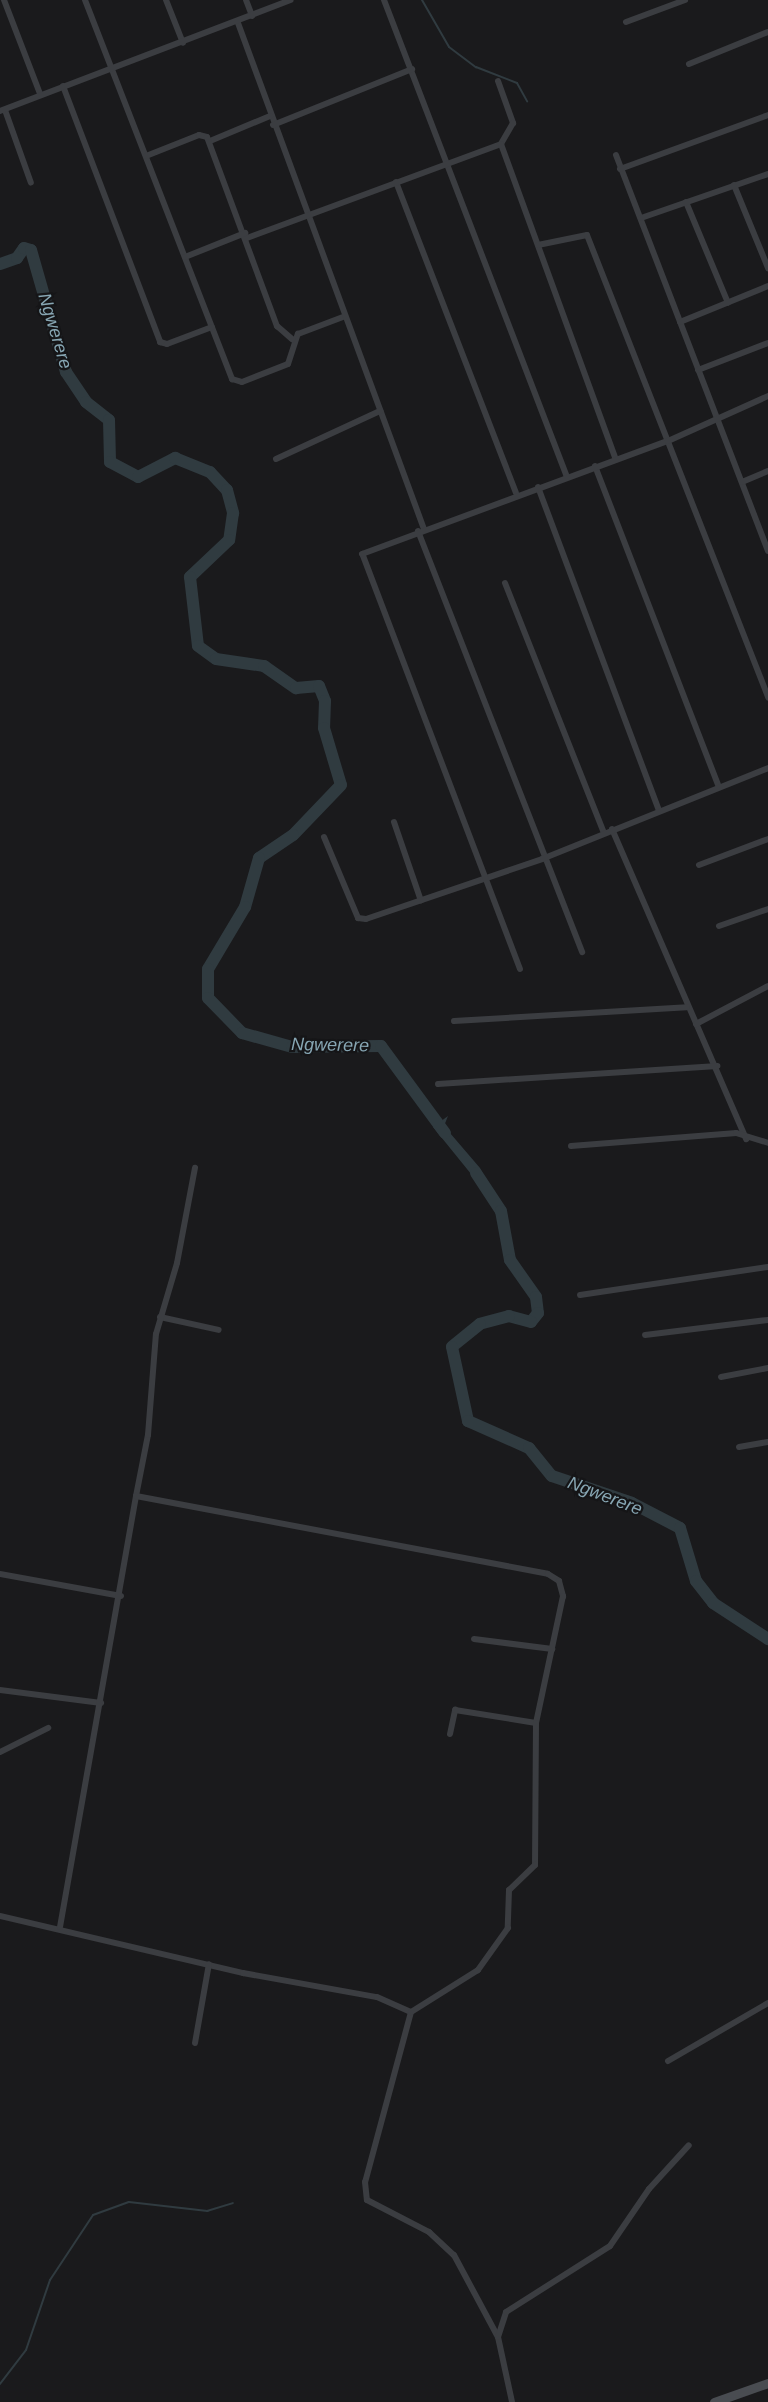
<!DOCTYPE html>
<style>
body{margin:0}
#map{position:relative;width:768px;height:2402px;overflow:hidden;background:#1a1a1c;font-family:Helvetica,sans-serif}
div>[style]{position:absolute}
.water>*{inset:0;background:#303b40}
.stream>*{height:2px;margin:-1px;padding:0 1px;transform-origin:1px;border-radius:1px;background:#303b40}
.river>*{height:12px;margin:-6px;padding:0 6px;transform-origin:6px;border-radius:6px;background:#303b40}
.minor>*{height:6px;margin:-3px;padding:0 3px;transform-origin:3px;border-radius:3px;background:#3b3d41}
.secondary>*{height:9px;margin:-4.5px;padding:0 4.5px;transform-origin:4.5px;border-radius:4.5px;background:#494c51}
span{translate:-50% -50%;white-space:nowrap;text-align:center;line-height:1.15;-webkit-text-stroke:4.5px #151517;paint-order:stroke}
.water-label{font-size:18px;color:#87a6b3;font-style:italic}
</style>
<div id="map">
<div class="water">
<i style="clip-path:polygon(448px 1116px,444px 1126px,480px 1168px,501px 1211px,433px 1127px)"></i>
</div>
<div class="stream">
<i style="left:422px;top:0;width:54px;rotate:60.1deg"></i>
<i style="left:449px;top:47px;width:34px;rotate:37deg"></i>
<i style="left:476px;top:67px;width:44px;rotate:21.3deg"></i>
<i style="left:517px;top:83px;width:21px;rotate:61deg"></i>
<i style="left:0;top:2384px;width:43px;rotate:-52.6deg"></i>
<i style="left:26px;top:2350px;width:74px;rotate:-71.1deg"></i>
<i style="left:50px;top:2280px;width:78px;rotate:-56.5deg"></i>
<i style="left:93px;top:2215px;width:38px;rotate:-20deg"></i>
<i style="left:129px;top:2202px;width:79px;rotate:6.6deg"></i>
<i style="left:207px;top:2211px;width:27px;rotate:-17deg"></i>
</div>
<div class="river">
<i style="left:0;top:264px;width:18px;rotate:-19deg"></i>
<i style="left:17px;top:258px;width:12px;rotate:-55deg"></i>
<i style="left:24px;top:248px;width:7px;rotate:16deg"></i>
<i style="left:31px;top:250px;width:127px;rotate:74deg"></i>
<i style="left:66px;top:372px;width:36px;rotate:56deg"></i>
<i style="left:86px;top:402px;width:29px;rotate:38deg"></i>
<i style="left:109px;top:420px;width:42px;rotate:88.6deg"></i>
<i style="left:110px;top:462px;width:32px;rotate:28deg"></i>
<i style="left:138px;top:477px;width:42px;rotate:-27.2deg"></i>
<i style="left:175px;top:458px;width:38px;rotate:22deg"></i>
<i style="left:210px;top:472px;width:25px;rotate:47deg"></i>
<i style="left:227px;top:490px;width:24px;rotate:75deg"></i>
<i style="left:233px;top:513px;width:27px;rotate:98deg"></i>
<i style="left:229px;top:540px;width:54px;rotate:136.5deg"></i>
<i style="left:190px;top:577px;width:69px;rotate:83.4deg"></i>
<i style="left:198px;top:646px;width:22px;rotate:36deg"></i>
<i style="left:216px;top:659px;width:49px;rotate:8.3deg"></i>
<i style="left:264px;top:666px;width:39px;rotate:35deg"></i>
<i style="left:296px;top:688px;width:23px;rotate:-5deg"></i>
<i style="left:319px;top:686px;width:16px;rotate:68deg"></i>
<i style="left:325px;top:701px;width:27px;rotate:92deg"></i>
<i style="left:324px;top:728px;width:59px;rotate:73.4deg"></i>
<i style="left:341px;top:785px;width:69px;rotate:133.8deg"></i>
<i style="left:293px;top:835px;width:41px;rotate:145.9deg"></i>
<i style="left:259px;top:858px;width:51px;rotate:105.9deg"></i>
<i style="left:245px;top:907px;width:72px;rotate:120.8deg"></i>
<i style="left:208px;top:969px;width:29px;rotate:90deg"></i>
<i style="left:208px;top:998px;width:49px;rotate:45.8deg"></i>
<i style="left:242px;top:1033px;width:52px;rotate:15.6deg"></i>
<i style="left:292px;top:1047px;width:89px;rotate:-0.6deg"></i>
<i style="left:381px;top:1046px;width:108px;rotate:53.7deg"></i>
<i style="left:476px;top:1173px;width:45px;rotate:56.7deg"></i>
<i style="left:501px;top:1211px;width:50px;rotate:79.6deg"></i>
<i style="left:510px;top:1260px;width:45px;rotate:54.9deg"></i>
<i style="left:536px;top:1297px;width:16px;rotate:83deg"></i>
<i style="left:538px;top:1313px;width:11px;rotate:128deg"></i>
<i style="left:531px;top:1322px;width:23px;rotate:-165deg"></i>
<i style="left:509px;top:1316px;width:30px;rotate:165deg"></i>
<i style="left:480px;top:1324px;width:36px;rotate:141deg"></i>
<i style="left:452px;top:1347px;width:76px;rotate:77.8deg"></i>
<i style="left:468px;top:1421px;width:67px;rotate:23.9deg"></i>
<i style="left:529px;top:1448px;width:36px;rotate:51deg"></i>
<i style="left:552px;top:1476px;width:84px;rotate:18.6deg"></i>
<i style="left:632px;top:1503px;width:54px;rotate:27.5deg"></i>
<i style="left:680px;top:1528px;width:55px;rotate:73.2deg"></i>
<i style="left:696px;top:1581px;width:28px;rotate:52deg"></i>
<i style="left:713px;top:1603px;width:66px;rotate:33.2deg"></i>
</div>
<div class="minor">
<i style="left:4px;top:0;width:101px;rotate:69deg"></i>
<i style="left:85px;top:0;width:407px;rotate:68.8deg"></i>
<i style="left:232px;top:379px;width:10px;rotate:17deg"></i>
<i style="left:242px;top:382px;width:49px;rotate:-21.4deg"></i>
<i style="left:288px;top:364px;width:32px;rotate:-72deg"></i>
<i style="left:298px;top:334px;width:48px;rotate:-20.7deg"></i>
<i style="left:166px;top:0;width:46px;rotate:68.4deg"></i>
<i style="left:246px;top:0;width:17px;rotate:69deg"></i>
<i style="left:384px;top:0;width:511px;rotate:69.01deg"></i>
<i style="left:626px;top:22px;width:63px;rotate:-20.4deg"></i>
<i style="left:238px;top:23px;width:539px;rotate:69.82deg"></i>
<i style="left:689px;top:64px;width:85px;rotate:-22.1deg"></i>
<i style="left:498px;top:81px;width:45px;rotate:70.3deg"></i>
<i style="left:513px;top:123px;width:24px;rotate:120deg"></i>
<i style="left:63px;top:86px;width:274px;rotate:69.2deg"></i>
<i style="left:160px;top:342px;width:7px;rotate:16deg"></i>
<i style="left:167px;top:344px;width:48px;rotate:-20.7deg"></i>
<i style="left:5px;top:110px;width:77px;rotate:70.4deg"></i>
<i style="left:0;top:111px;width:311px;rotate:-20.9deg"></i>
<i style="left:273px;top:125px;width:150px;rotate:-21.9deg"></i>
<i style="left:210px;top:141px;width:65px;rotate:-22.6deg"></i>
<i style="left:616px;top:155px;width:424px;rotate:69deg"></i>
<i style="left:146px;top:156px;width:57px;rotate:-21.6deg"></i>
<i style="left:199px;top:135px;width:8px;rotate:14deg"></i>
<i style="left:207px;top:137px;width:202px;rotate:69.7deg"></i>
<i style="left:277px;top:326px;width:20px;rotate:41deg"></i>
<i style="left:620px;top:169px;width:158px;rotate:-20deg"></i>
<i style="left:396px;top:182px;width:333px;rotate:68.9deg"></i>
<i style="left:734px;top:185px;width:90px;rotate:67.7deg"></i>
<i style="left:686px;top:202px;width:109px;rotate:67.4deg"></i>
<i style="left:641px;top:218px;width:134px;rotate:-19.1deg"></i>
<i style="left:247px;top:238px;width:271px;rotate:-20.3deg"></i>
<i style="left:501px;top:144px;width:334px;rotate:70deg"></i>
<i style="left:538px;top:245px;width:50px;rotate:-11.5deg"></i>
<i style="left:587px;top:235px;width:497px;rotate:68.6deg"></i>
<i style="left:185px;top:257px;width:65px;rotate:-21.8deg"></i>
<i style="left:680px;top:322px;width:95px;rotate:-22.2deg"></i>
<i style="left:698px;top:370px;width:75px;rotate:-21.1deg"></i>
<i style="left:276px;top:459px;width:115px;rotate:-24.8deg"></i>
<i style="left:595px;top:466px;width:344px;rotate:68.9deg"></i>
<i style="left:742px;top:482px;width:28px;rotate:-23deg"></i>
<i style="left:538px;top:487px;width:345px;rotate:69.5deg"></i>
<i style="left:418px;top:531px;width:452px;rotate:68.7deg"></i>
<i style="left:505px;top:583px;width:269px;rotate:68.4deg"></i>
<i style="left:394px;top:822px;width:83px;rotate:71.1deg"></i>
<i style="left:612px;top:829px;width:338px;rotate:66.6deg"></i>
<i style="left:324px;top:837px;width:88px;rotate:67.2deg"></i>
<i style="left:358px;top:918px;width:8px;rotate:7deg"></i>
<i style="left:366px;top:919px;width:186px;rotate:-18.8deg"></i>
<i style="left:542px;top:859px;width:244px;rotate:-21.9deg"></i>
<i style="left:699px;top:865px;width:74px;rotate:-20.6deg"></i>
<i style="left:719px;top:926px;width:52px;rotate:-19.1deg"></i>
<i style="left:520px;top:969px;width:444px;rotate:-110.8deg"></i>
<i style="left:362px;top:554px;width:326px;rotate:-20.3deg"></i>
<i style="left:668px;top:441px;width:110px;rotate:-24.2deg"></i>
<i style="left:454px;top:1021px;width:233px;rotate:-3.4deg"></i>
<i style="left:696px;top:1024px;width:81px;rotate:-27.8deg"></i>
<i style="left:438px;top:1084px;width:280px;rotate:-3.7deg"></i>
<i style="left:571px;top:1146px;width:166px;rotate:-4.5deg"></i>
<i style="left:736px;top:1133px;width:34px;rotate:17deg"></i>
<i style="left:580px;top:1295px;width:190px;rotate:-8.5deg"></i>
<i style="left:160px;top:1317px;width:60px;rotate:12.4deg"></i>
<i style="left:645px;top:1335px;width:124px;rotate:-7deg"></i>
<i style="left:721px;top:1377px;width:48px;rotate:-10.8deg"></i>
<i style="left:739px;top:1447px;width:29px;rotate:-10deg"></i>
<i style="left:136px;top:1496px;width:62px;rotate:-78.9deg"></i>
<i style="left:148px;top:1435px;width:101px;rotate:-85.5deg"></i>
<i style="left:156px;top:1334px;width:74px;rotate:-73.5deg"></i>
<i style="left:177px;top:1263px;width:97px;rotate:-79.3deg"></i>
<i style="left:0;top:1574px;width:123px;rotate:10.3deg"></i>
<i style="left:474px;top:1639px;width:79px;rotate:7.3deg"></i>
<i style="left:0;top:1690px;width:102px;rotate:7.3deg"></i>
<i style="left:450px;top:1734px;width:25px;rotate:-78deg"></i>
<i style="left:455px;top:1710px;width:82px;rotate:9.1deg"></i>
<i style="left:0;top:1752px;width:54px;rotate:-26.6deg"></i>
<i style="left:0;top:1916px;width:250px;rotate:13.2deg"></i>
<i style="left:243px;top:1973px;width:136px;rotate:10.2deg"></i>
<i style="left:377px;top:1997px;width:37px;rotate:24deg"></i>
<i style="left:411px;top:2012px;width:176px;rotate:105.1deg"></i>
<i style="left:365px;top:2182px;width:18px;rotate:84deg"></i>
<i style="left:367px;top:2200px;width:70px;rotate:27.3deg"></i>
<i style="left:429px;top:2232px;width:34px;rotate:43deg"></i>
<i style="left:454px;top:2255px;width:93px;rotate:61.8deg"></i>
<i style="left:498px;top:2337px;width:66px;rotate:77.8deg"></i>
<i style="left:60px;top:1927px;width:438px;rotate:-80deg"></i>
<i style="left:136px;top:1496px;width:419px;rotate:10.7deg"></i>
<i style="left:548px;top:1574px;width:13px;rotate:32deg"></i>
<i style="left:559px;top:1581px;width:16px;rotate:75deg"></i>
<i style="left:563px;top:1596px;width:130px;rotate:102deg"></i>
<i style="left:536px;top:1723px;width:142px;rotate:90.4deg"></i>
<i style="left:535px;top:1865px;width:36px;rotate:136deg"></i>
<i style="left:509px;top:1890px;width:38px;rotate:92deg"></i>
<i style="left:508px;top:1928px;width:52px;rotate:125.5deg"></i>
<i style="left:478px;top:1970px;width:79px;rotate:147.9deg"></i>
<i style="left:195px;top:2043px;width:80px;rotate:-80deg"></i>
<i style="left:668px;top:2061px;width:116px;rotate:-30.1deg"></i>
<i style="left:498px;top:2337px;width:26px;rotate:-72deg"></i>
<i style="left:506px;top:2312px;width:123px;rotate:-32.4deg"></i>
<i style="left:610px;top:2246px;width:69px;rotate:-55.6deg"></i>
<i style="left:649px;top:2189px;width:59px;rotate:-47.7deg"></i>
</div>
<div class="secondary">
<i style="left:714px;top:2402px;width:57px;rotate:-19.4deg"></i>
</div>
<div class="water-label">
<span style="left:55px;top:331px;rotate:73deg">Ngwerere</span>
<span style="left:330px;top:1045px;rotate:1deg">Ngwerere</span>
<span style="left:605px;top:1496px;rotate:21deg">Ngwerere</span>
</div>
</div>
